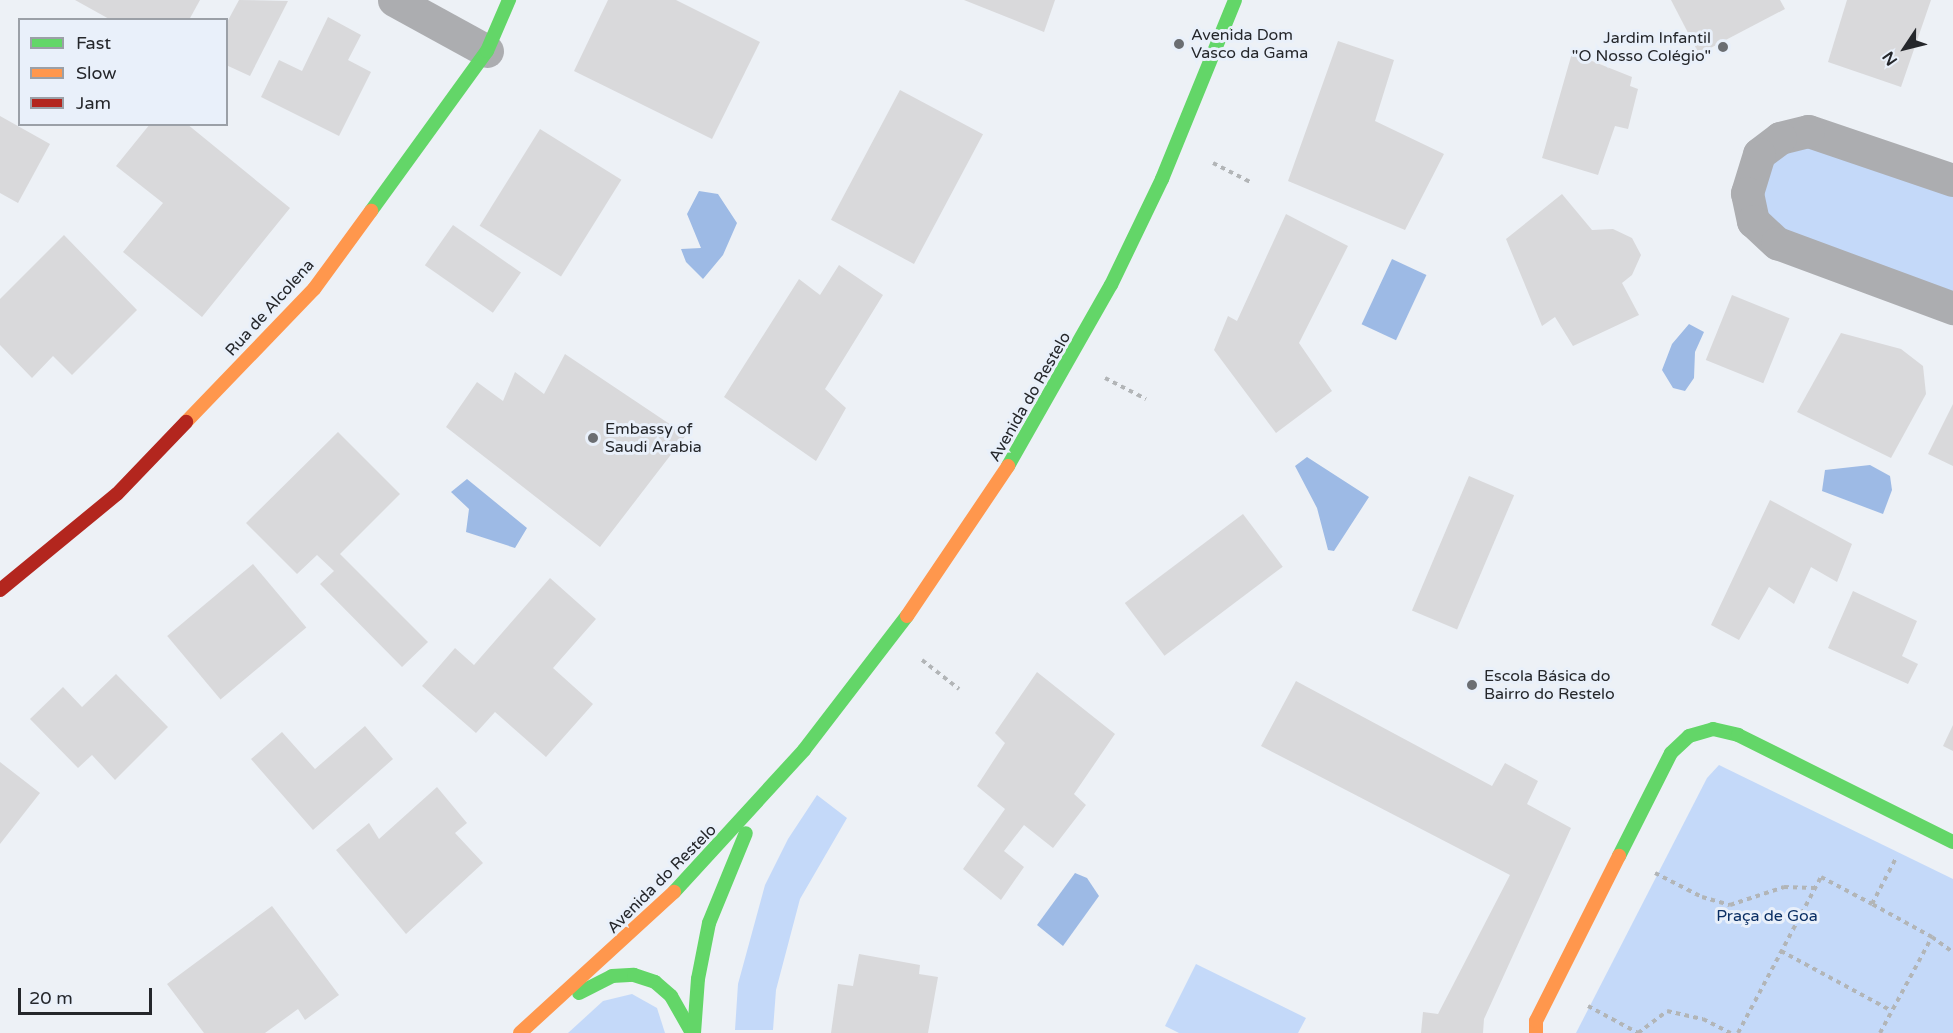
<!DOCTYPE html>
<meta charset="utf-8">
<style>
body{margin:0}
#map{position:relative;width:1953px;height:1033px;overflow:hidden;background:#edf1f6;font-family:"Varela Round",sans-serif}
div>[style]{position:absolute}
.green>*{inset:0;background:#c4d9f9}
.water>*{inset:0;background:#9dbae5;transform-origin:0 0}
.building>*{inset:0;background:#d9d9db;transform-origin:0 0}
.path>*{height:4px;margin-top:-2px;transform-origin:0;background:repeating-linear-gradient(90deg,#b2b5b7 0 4.5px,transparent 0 9px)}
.street>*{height:33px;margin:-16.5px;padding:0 16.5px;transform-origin:16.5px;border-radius:16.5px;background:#acadb0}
.fast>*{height:14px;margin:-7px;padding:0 7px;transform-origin:7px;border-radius:7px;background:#63d668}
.slow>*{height:14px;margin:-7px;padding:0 7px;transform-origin:7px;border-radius:7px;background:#ff974d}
.jam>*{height:14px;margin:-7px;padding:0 7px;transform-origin:7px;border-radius:7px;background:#b3261e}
.dots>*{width:16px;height:16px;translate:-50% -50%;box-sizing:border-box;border:3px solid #e9f0fa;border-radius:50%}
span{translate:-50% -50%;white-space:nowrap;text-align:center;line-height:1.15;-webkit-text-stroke:6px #e9f0fa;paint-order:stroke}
.poi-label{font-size:16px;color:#25272b}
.left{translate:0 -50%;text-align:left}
.right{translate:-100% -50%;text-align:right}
.street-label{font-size:16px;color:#25272b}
.park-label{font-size:16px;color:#0a2e63}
.legend{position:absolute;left:18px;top:18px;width:210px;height:108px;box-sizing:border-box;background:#e9f0fa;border:2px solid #9ba0a7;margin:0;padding:8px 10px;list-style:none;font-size:18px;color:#25272b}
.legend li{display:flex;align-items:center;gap:12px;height:30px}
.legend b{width:30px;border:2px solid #9ba0a7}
.north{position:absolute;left:1875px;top:18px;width:60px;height:60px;-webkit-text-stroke:4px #e9f0fa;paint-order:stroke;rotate:235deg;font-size:16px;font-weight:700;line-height:24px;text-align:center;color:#25272b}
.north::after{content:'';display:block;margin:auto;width:21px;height:27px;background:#25272b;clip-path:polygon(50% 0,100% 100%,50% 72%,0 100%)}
.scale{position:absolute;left:18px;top:988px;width:134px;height:27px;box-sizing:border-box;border:3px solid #25272b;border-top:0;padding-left:8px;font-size:18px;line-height:21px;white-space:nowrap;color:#25272b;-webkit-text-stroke:4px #e9f0fa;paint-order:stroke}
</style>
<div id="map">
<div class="green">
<i style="clip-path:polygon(1780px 138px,1953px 180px,1953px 308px,1753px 221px)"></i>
<i style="clip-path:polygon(1719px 765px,1953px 879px,1953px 1033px,1576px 1033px,1707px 778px)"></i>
<i style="clip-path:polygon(817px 795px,847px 818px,800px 899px,776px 990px,773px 1030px,735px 1030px,738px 984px,765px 885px,788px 839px)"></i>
<i style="clip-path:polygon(1196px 964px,1306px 1018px,1298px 1033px,1179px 1033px,1165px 1026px)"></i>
<i style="clip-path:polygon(632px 994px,657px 1008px,665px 1033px,568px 1033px,603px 1001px)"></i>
</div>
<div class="water">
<i style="clip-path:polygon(699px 191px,718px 194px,737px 223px,723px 255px,703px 279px,686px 262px,681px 249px,701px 248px,687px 214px)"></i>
<i style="left:1392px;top:259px;width:38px;height:72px;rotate:25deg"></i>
<i style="clip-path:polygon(1689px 324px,1704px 332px,1695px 352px,1694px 378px,1685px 391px,1673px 388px,1662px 370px,1672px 344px)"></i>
<i style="clip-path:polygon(1307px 457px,1369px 497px,1334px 551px,1328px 550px,1317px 508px,1295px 466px)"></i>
<i style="clip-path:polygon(1870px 465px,1890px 476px,1892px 490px,1883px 514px,1822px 491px,1825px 470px)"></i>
<i style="clip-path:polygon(467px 479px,527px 528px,515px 548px,466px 532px,469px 509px,451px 492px)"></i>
<i style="clip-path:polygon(1075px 873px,1087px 878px,1099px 896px,1063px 946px,1037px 925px)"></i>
</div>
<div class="building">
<i style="clip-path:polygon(75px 0,200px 0,189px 20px,111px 20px)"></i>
<i style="clip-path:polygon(239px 0,288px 1px,250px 76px,226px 65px,226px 24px)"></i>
<i style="clip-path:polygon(608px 0,676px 0,760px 42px,712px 139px,574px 71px)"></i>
<i style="clip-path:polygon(964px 0,1055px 0,1044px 32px)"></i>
<i style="clip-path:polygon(1671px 0,1780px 0,1785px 9px,1699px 54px)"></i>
<i style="clip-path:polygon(1847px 0,1931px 0,1901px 87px,1828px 62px)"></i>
<i style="clip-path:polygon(328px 17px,361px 35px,348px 60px,371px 72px,339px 136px,261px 97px,279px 60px,302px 71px)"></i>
<i style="clip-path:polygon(1338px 41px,1394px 60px,1375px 121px,1444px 154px,1405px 230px,1288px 181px)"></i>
<i style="clip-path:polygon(1572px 53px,1632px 77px,1630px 86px,1638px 89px,1628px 129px,1615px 126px,1598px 175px,1542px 158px)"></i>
<i style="left:900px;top:90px;width:94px;height:147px;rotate:28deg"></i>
<i style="clip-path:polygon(0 116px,50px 144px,18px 203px,0 193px)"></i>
<i style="clip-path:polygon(150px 124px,187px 124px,290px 208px,202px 317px,123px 252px,163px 203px,116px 166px)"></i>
<i style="left:540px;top:129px;width:96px;height:114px;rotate:32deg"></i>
<i style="clip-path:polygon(1562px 194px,1592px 230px,1613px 229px,1632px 238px,1641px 255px,1632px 275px,1622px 283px,1639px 315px,1573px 346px,1555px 317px,1542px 326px,1506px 239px)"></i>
<i style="clip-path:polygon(1286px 214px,1348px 246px,1299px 343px,1332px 391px,1276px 433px,1214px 350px,1228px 316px,1237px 321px)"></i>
<i style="left:453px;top:225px;width:83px;height:49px;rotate:35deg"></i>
<i style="clip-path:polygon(64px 235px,137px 310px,72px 375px,53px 356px,32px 378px,0 345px,0 299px)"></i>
<i style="clip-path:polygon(839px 265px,883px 295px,825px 389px,846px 408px,816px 461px,724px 397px,799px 279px,820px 295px)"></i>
<i style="left:1732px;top:295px;width:62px;height:70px;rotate:22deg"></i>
<i style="clip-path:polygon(1841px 333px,1901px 349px,1923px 366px,1926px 394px,1891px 458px,1797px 412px)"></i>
<i style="clip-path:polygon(565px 354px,686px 435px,600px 547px,446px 427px,477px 382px,503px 401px,515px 372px,544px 394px)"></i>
<i style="clip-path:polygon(1953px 404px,1953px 466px,1928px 454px)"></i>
<i style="clip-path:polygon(338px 432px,400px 494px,340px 554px,428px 642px,402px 667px,320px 584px,334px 571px,317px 555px,297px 574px,246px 523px)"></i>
<i style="left:1469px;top:476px;width:49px;height:146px;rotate:23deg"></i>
<i style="clip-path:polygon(1770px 500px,1852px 544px,1837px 582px,1811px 567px,1794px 604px,1769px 587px,1739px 640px,1711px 625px)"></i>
<i style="left:1243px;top:514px;width:66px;height:148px;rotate:53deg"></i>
<i style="left:253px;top:564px;width:83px;height:112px;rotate:50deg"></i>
<i style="clip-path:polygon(550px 578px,596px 619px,553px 668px,593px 704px,546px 757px,495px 712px,476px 733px,422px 686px,455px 648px,474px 665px)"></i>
<i style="clip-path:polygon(1853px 591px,1917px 621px,1902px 656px,1918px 664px,1908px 684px,1828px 648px)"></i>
<i style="clip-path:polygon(1037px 672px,1115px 734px,1074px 794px,1086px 805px,1053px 848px,1024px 825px,1004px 851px,1024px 867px,1001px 900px,963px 869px,1005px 809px,977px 786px,1005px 743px,995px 733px)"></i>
<i style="clip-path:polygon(116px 674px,168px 727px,115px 780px,92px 755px,78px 768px,30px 719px,63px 687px,82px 707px)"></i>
<i style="clip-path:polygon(1296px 681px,1492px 786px,1505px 763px,1538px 781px,1527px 804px,1571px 828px,1484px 1019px,1483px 1033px,1421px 1033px,1423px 1012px,1438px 1014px,1510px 875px,1261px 746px)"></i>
<i style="clip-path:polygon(1953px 725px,1953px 751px,1943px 746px)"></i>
<i style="clip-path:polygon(365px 726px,393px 759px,313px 830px,251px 759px,282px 732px,315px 769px)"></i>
<i style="clip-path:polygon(0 762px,40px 793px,0 844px)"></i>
<i style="clip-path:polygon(437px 787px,467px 823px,455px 833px,483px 863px,406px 934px,336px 850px,369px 823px,379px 839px)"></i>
<i style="clip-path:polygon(272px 906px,339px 995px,305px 1020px,298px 1009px,265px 1033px,204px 1033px,167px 984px)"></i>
<i style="clip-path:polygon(859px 954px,920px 965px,919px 974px,938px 977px,928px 1033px,831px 1033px,838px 984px,853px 986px)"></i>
</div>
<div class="path">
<i style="left:1213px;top:163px;width:44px;rotate:27.1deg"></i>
<i style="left:1105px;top:378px;width:46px;rotate:27.1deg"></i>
<i style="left:922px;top:660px;width:47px;rotate:38.1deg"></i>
<i style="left:1655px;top:873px;width:53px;rotate:27.1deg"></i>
<i style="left:1702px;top:897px;width:29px;rotate:16deg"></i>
<i style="left:1730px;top:905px;width:57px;rotate:-18.4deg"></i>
<i style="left:1784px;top:887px;width:30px;rotate:2deg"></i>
<i style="left:1932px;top:937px;width:26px;rotate:36deg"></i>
<i style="left:1781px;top:951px;width:126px;rotate:28.4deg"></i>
<i style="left:1588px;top:1006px;width:57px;rotate:28.4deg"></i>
<i style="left:1638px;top:1033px;width:36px;rotate:-37deg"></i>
<i style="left:1667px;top:1011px;width:37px;rotate:13deg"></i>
<i style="left:1703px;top:1019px;width:31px;rotate:27deg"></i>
<i style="left:1738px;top:1033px;width:177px;rotate:-62deg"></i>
<i style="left:1821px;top:877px;width:58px;rotate:27.9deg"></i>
<i style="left:1880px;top:1033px;width:109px;rotate:-61.6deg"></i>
<i style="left:1932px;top:937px;width:68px;rotate:-151.2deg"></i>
<i style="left:1872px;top:904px;width:52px;rotate:-62.4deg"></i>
</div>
<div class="street">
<i style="left:394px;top:0;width:106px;rotate:28.7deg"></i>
<i style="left:1953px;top:180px;width:153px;rotate:-161.3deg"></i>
<i style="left:1808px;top:131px;width:29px;rotate:166deg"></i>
<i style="left:1780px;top:138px;width:26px;rotate:143deg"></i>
<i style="left:1759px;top:154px;width:41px;rotate:107.1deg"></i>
<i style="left:1747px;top:193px;width:29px;rotate:78deg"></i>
<i style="left:1753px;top:221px;width:33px;rotate:43deg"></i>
<i style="left:1777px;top:243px;width:188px;rotate:20.3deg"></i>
</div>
<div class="fast">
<i style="left:371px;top:211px;width:198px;rotate:-54.1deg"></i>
<i style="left:487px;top:51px;width:56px;rotate:-66.7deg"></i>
<i style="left:1008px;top:466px;width:208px;rotate:-60.4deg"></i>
<i style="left:1111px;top:285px;width:118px;rotate:-64.3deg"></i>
<i style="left:1162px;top:179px;width:193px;rotate:-67.8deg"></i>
<i style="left:1619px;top:856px;width:115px;rotate:-63.2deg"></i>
<i style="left:1671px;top:753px;width:25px;rotate:-43deg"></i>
<i style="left:1689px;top:736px;width:25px;rotate:-16deg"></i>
<i style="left:1713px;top:729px;width:26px;rotate:13deg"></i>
<i style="left:1738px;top:735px;width:240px;rotate:26.5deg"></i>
<i style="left:674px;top:892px;width:193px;rotate:-47.5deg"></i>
<i style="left:804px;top:750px;width:169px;rotate:-52.5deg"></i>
<i style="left:579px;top:993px;width:37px;rotate:-27deg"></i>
<i style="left:612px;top:976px;width:22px;rotate:-3deg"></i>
<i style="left:634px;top:975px;width:22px;rotate:18deg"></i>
<i style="left:655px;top:982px;width:21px;rotate:41deg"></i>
<i style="left:671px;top:996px;width:43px;rotate:60.4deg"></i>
<i style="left:694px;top:1033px;width:54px;rotate:-85.8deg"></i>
<i style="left:698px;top:979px;width:57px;rotate:-78.9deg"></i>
<i style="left:709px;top:923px;width:97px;rotate:-67.7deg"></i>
</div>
<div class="slow">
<i style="left:186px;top:422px;width:185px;rotate:-46.1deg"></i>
<i style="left:314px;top:289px;width:97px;rotate:-53.8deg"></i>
<i style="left:907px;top:616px;width:181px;rotate:-56deg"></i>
<i style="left:520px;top:1033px;width:209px;rotate:-42.5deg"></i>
<i style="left:1536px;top:1033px;width:12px;rotate:-90deg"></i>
<i style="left:1536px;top:1021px;width:185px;rotate:-63.3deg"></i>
</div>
<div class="jam">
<i style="left:0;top:590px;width:151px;rotate:-39.4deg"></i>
<i style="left:117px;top:494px;width:100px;rotate:-46.2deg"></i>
</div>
<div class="dots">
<i style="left:1179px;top:44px;background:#6b6e72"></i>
<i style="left:1723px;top:47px;background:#6b6e72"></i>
<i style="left:593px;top:438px;background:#6b6e72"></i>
<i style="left:1472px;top:685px;background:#6b6e72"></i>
</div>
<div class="poi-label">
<span class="left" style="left:1191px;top:44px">Avenida Dom<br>Vasco da Gama</span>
<span class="right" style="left:1711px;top:47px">Jardim Infantil<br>"O Nosso Colégio"</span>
<span class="left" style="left:605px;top:438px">Embassy of<br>Saudi Arabia</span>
<span class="left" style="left:1484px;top:685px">Escola Básica do<br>Bairro do Restelo</span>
</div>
<div class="street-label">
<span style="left:270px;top:308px;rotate:-48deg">Rua de Alcolena</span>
<span style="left:1030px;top:397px;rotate:-60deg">Avenida do Restelo</span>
<span style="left:662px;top:879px;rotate:-45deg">Avenida do Restelo</span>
</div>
<div class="park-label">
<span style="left:1767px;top:916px">Praça de Goa</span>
</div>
<ul class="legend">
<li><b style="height:8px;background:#63d668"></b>Fast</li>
<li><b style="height:8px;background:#ff974d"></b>Slow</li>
<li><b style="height:8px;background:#b3261e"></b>Jam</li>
</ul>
<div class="north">N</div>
<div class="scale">20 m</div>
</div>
